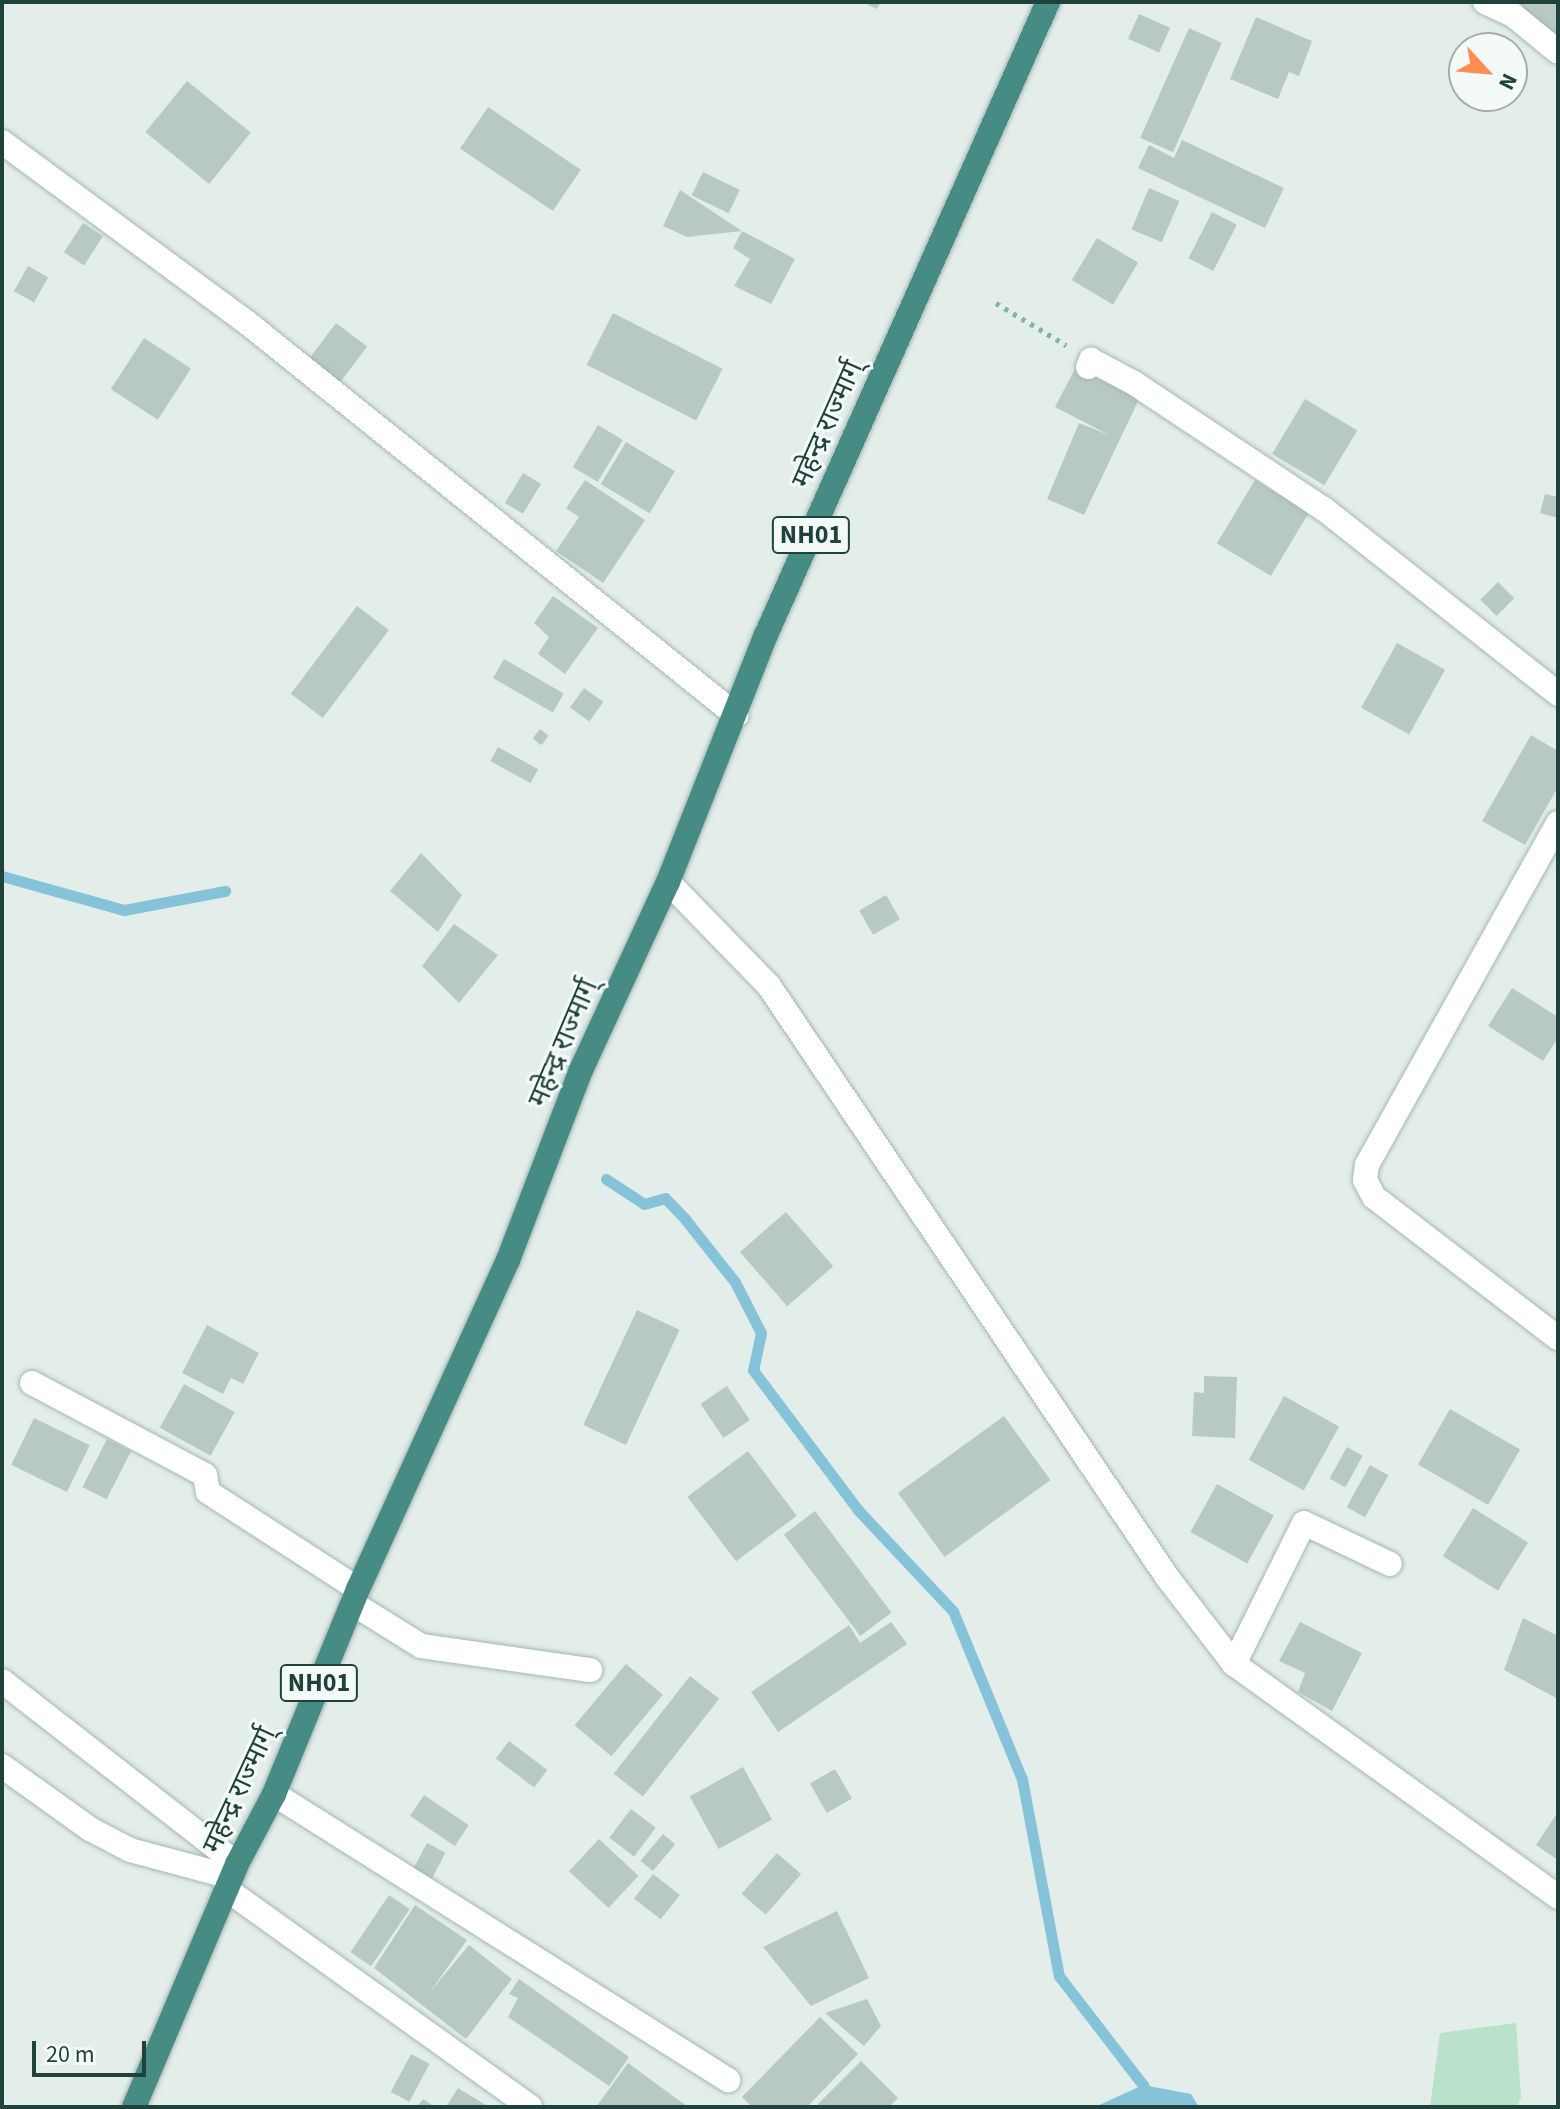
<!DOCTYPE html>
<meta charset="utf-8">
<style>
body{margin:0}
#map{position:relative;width:1560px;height:2109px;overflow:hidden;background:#e3eeea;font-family:"Source Sans 3","Noto Sans Devanagari",sans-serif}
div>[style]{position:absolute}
.green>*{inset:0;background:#bae1c9}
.water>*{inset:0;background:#86c3d8}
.stream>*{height:11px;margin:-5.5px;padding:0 5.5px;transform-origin:5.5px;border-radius:5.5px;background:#86c3d8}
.building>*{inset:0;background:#b8c9c4;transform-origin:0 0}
.path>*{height:5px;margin-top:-2.5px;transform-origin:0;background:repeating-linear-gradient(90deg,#80b5aa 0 4px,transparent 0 10px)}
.roads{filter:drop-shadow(0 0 2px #a5b7b2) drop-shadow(0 0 2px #a5b7b2)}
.minor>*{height:24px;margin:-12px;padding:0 12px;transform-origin:12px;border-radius:12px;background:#fff}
.trunk>*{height:24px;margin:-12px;padding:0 12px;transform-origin:12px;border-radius:12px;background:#468c84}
span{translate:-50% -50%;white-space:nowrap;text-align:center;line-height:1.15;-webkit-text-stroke:6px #f4faf8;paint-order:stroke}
.shield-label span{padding:2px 6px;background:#f4faf8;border:2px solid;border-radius:6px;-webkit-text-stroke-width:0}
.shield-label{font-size:26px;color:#20423c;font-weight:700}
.street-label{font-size:28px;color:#20423c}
.frame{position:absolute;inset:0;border:4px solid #20423c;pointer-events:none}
.north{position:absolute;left:1448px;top:32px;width:80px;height:80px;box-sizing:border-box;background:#f4faf8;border:2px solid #9fb0ad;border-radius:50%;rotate:116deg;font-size:22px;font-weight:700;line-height:32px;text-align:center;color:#20423c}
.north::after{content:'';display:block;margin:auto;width:28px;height:36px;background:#ff8e50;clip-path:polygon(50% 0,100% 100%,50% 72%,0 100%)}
.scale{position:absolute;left:32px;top:2041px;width:114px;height:36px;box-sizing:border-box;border:4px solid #20423c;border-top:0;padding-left:10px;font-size:24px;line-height:28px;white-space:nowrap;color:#20423c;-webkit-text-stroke:6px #f4faf8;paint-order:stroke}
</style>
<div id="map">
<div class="green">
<i style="clip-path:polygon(1516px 2023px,1521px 2097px,1517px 2107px,1430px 2107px,1440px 2033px)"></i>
</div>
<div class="water">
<i style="clip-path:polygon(1143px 2085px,1191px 2094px,1199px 2107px,1095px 2107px)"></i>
</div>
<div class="stream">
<i style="left:2px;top:876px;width:127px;rotate:15.6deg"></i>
<i style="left:124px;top:910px;width:103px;rotate:-10.7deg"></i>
<i style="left:606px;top:1179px;width:45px;rotate:33.3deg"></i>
<i style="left:644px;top:1204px;width:22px;rotate:-16deg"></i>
<i style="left:665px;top:1198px;width:29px;rotate:46deg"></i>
<i style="left:685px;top:1219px;width:80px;rotate:51.6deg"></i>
<i style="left:735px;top:1282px;width:57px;rotate:63deg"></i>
<i style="left:761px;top:1333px;width:38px;rotate:102deg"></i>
<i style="left:753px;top:1370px;width:175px;rotate:53.1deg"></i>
<i style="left:858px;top:1510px;width:139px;rotate:46.8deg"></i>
<i style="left:953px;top:1611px;width:182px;rotate:67.7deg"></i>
<i style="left:1022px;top:1779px;width:200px;rotate:79.4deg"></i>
<i style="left:1059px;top:1976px;width:138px;rotate:52.4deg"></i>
<i style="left:1143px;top:2085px;width:24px;rotate:68deg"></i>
</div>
<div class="building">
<i style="clip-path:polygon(862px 2px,881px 2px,877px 9px)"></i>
<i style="clip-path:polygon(1523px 2px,1558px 2px,1558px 43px,1519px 7px)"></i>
<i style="left:1139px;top:14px;width:34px;height:27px;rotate:24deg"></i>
<i style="clip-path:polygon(1256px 17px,1312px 41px,1299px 76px,1289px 72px,1278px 99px,1230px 79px)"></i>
<i style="left:1189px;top:28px;width:36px;height:120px;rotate:24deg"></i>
<i style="left:187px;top:81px;width:82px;height:66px;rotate:39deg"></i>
<i style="left:488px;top:107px;width:112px;height:50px;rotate:34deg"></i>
<i style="clip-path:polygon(1182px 140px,1284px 188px,1265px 228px,1138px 168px,1149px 145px,1174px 158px)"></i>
<i style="left:703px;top:172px;width:41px;height:26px;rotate:26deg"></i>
<i style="left:1149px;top:188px;width:33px;height:45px;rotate:23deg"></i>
<i style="clip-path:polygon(680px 190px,742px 231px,687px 237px,663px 226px)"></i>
<i style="left:1212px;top:212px;width:28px;height:52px;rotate:27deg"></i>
<i style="left:83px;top:223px;width:24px;height:35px;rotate:33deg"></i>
<i style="clip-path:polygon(742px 231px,795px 259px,771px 304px,734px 286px,750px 259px,733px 248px)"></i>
<i style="left:1097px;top:238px;width:48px;height:49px;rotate:31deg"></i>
<i style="left:28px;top:266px;width:23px;height:29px;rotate:29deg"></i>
<i style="left:613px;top:313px;width:123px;height:58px;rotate:27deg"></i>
<i style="left:336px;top:323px;width:39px;height:53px;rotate:37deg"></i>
<i style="left:144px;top:338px;width:56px;height:61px;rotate:33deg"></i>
<i style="clip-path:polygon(1076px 367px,1139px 399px,1084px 515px,1047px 499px,1079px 423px,1109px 435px,1055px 407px)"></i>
<i style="left:1305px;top:399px;width:61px;height:64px;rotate:31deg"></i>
<i style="left:598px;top:425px;width:29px;height:49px;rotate:31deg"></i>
<i style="left:626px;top:442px;width:57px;height:49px;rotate:31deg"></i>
<i style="left:523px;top:473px;width:21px;height:35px;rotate:31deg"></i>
<i style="clip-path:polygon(585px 480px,645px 520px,603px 583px,556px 551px,579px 517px,566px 508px)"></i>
<i style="left:1255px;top:480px;width:63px;height:74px;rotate:31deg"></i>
<i style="clip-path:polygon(1545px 494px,1558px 497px,1558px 518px,1540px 513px)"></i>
<i style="left:1498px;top:582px;width:23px;height:25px;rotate:45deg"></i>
<i style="clip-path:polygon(553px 596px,598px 628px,565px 674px,538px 654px,549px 637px,534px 623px)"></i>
<i style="left:357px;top:606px;width:40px;height:110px;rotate:37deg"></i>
<i style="left:1397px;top:643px;width:55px;height:74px;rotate:29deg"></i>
<i style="left:504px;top:659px;width:69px;height:22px;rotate:30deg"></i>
<i style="left:584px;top:688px;width:24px;height:24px;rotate:36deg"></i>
<i style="left:540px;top:729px;width:11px;height:12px;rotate:38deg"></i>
<i style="clip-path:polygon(1531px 735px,1558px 751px,1558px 787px,1525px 845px,1482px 821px)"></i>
<i style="left:498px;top:747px;width:46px;height:16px;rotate:29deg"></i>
<i style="clip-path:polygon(421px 853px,462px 895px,438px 932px,390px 891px)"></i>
<i style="left:886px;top:895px;width:28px;height:31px;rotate:60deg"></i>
<i style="clip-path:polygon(454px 924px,498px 955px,459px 1003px,422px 966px)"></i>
<i style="clip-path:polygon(1512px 988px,1558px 1017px,1558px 1038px,1543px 1061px,1488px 1026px)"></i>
<i style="left:786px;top:1212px;width:72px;height:61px;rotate:49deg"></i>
<i style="left:637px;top:1310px;width:47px;height:127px;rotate:25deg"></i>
<i style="clip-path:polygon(207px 1325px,259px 1353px,243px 1384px,231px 1378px,223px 1394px,182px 1373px)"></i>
<i style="clip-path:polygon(1204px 1376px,1237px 1377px,1235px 1438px,1192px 1436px,1194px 1392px,1204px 1393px)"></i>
<i style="left:184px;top:1384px;width:58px;height:50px;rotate:29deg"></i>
<i style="left:727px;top:1386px;width:41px;height:32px;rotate:56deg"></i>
<i style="left:1284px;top:1396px;width:63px;height:73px;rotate:29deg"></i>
<i style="left:1450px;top:1409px;width:81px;height:64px;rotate:30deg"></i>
<i style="left:1004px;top:1416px;width:79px;height:131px;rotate:54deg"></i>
<i style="left:34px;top:1418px;width:62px;height:52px;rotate:26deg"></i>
<i style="left:107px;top:1439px;width:27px;height:54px;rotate:27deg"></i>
<i style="left:1347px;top:1447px;width:18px;height:36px;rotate:29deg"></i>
<i style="left:748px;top:1451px;width:81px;height:76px;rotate:53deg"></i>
<i style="left:1370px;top:1465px;width:21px;height:48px;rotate:29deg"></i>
<i style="left:1217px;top:1484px;width:65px;height:55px;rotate:29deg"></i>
<i style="left:1473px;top:1508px;width:65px;height:57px;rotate:32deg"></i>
<i style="left:815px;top:1511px;width:127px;height:39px;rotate:53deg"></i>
<i style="clip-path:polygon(1523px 1618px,1558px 1636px,1558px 1699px,1504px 1670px)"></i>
<i style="clip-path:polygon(891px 1622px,907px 1644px,778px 1732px,751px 1692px,849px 1625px,860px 1643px)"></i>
<i style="clip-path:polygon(1300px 1622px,1362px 1653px,1332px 1711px,1298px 1692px,1305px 1673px,1279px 1661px)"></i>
<i style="left:626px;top:1664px;width:48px;height:80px;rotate:40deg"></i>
<i style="left:690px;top:1676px;width:37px;height:124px;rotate:38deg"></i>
<i style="left:509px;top:1741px;width:48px;height:22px;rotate:37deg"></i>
<i style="left:743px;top:1767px;width:60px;height:61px;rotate:61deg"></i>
<i style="left:835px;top:1769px;width:34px;height:29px;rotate:60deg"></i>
<i style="left:424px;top:1795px;width:54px;height:25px;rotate:34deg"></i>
<i style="left:631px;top:1809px;width:31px;height:36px;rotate:37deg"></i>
<i style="clip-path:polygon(1558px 1812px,1558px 1860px,1536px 1845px)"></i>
<i style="left:663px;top:1834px;width:16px;height:35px;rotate:40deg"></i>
<i style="left:599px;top:1839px;width:54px;height:44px;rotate:43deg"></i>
<i style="left:427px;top:1843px;width:21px;height:29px;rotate:28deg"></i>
<i style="left:777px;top:1853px;width:32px;height:54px;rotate:41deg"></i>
<i style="left:653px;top:1874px;width:34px;height:31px;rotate:38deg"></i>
<i style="left:389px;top:1895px;width:25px;height:69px;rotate:34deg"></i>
<i style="clip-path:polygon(415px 1905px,467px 1940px,430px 1992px,469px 1945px,512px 1979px,466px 2039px,374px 1968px)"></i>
<i style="clip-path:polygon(837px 1911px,869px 1978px,811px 2006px,763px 1947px)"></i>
<i style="clip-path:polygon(519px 1979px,629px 2057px,609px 2086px,508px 2017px,518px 1998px,509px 1994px)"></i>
<i style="clip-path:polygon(867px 1999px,881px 2026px,864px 2046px,825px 2013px)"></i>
<i style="clip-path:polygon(820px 2017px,858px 2054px,807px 2107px,752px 2107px,742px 2097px)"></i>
<i style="left:411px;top:2054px;width:21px;height:43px;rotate:28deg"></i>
<i style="clip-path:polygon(861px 2061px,898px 2098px,889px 2107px,815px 2107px)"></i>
<i style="clip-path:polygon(628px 2063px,688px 2107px,596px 2107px)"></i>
<i style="clip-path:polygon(458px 2088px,489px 2107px,446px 2107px)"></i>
<i style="clip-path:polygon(423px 2099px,435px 2107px,417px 2107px)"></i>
</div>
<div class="path">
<i style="left:996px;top:303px;width:82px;rotate:31deg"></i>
</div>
<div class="roads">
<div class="minor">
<i style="left:1485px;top:2px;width:31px;rotate:25deg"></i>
<i style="left:1513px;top:15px;width:57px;rotate:39.3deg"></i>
<i style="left:2px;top:142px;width:302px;rotate:36.4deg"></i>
<i style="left:245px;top:321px;width:630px;rotate:38.75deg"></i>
<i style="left:1088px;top:367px;width:8px;rotate:-67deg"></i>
<i style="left:1091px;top:360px;width:49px;rotate:28.1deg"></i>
<i style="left:1134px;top:383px;width:228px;rotate:33.6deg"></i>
<i style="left:1324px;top:509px;width:298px;rotate:38.3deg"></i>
<i style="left:1558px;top:823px;width:392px;rotate:119.2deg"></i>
<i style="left:1367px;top:1165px;width:15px;rotate:98deg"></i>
<i style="left:1365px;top:1180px;width:19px;rotate:62deg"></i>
<i style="left:1374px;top:1197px;width:232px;rotate:37.5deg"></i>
<i style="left:668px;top:882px;width:145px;rotate:45.8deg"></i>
<i style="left:769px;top:986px;width:713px;rotate:56.04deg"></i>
<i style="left:1167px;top:1577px;width:110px;rotate:52.4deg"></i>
<i style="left:1234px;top:1664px;width:399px;rotate:35.7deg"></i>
<i style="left:32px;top:1383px;width:196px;rotate:28deg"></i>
<i style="left:205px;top:1475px;width:17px;rotate:80deg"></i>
<i style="left:208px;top:1492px;width:179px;rotate:32.9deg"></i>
<i style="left:352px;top:1603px;width:81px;rotate:31.9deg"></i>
<i style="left:421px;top:1646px;width:171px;rotate:8.1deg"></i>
<i style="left:1234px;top:1664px;width:157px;rotate:-63.6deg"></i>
<i style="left:1304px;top:1523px;width:95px;rotate:25.5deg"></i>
<i style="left:2px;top:1681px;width:298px;rotate:37.9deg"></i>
<i style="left:2px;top:1766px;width:108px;rotate:35.6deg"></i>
<i style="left:90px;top:1829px;width:45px;rotate:27.7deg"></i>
<i style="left:130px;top:1850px;width:105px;rotate:15deg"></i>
<i style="left:274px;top:1794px;width:537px;rotate:32.21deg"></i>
<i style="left:226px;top:1889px;width:374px;rotate:35.6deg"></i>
</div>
<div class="trunk">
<i style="left:134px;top:2107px;width:264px;rotate:-67deg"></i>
<i style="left:237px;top:1864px;width:79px;rotate:-62.1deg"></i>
<i style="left:274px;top:1794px;width:222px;rotate:-67.7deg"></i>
<i style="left:358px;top:1589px;width:362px;rotate:-65.5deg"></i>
<i style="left:508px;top:1260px;width:204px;rotate:-69deg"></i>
<i style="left:581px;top:1070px;width:207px;rotate:-65.2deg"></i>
<i style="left:668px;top:882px;width:266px;rotate:-68.4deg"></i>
<i style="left:766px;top:635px;width:693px;rotate:-65.99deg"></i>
</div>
</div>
<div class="shield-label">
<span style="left:811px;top:535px">NH01</span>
<span style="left:319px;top:1683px">NH01</span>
</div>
<div class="street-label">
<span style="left:827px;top:424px;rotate:-66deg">महेन्द्र राज्मार्ग्</span>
<span style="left:563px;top:1043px;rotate:-67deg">महेन्द्र राज्मार्ग्</span>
<span style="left:239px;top:1790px;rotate:-65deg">महेन्द्र राज्मार्ग्</span>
</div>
<div class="frame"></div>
<div class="north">N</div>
<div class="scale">20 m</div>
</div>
